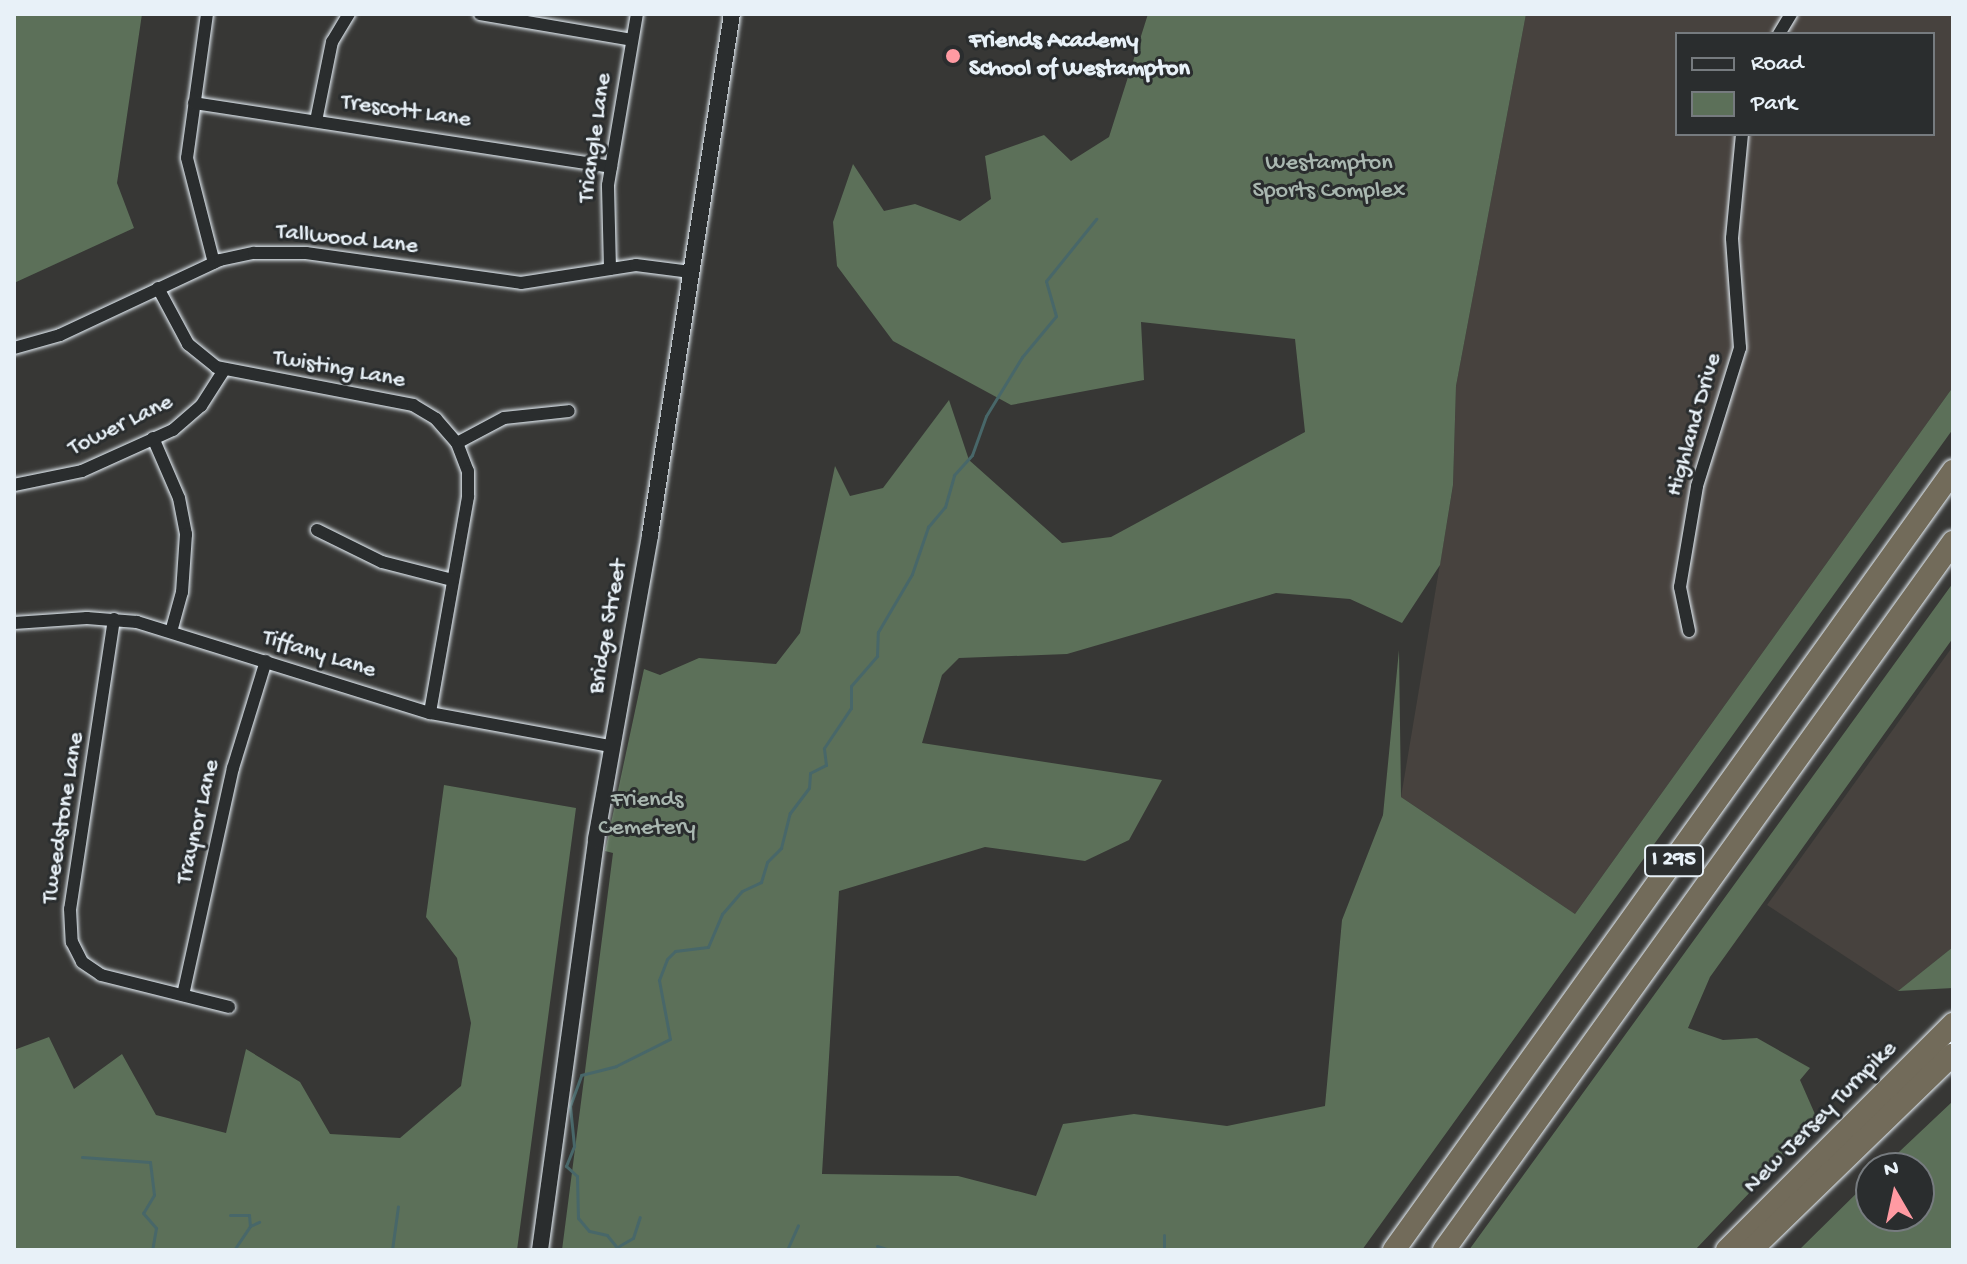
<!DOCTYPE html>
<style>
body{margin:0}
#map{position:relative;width:1967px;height:1264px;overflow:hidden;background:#373735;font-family:"Gochi Hand",sans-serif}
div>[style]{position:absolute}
.built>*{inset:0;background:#47423e}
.green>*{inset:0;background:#5c7059}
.stream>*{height:3px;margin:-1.5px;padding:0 1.5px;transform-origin:1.5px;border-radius:1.5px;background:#486769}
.roads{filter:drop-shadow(0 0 2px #e8f1f8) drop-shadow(0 0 2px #e8f1f8)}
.minor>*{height:12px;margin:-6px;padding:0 6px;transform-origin:6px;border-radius:6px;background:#2a2d2e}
.secondary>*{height:16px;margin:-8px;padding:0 8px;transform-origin:8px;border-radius:8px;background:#2a2d2e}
.motorway>*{height:22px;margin:-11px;padding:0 11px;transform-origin:11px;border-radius:11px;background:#726b5a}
.dots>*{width:22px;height:22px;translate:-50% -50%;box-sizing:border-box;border:4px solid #2a2d2e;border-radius:50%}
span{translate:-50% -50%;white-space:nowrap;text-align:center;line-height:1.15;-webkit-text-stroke:6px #2a2d2e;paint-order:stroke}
.shield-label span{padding:2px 6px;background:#2a2d2e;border:2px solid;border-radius:6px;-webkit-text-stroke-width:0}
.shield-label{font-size:22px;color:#e8f1f8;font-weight:700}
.poi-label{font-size:24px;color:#e8f1f8;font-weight:700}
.left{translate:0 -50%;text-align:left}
.street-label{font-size:24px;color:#e8f1f8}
.park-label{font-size:24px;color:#a9b7b0}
.frame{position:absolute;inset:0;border:16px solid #e8f1f8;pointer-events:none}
.legend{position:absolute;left:1675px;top:32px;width:260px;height:104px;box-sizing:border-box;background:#2a2d2e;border:2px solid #767b7f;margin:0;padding:10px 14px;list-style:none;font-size:24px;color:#e8f1f8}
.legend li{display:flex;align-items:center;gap:16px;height:40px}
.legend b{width:40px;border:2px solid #767b7f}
.north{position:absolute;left:1855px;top:1152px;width:80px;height:80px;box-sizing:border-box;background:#2a2d2e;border:2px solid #767b7f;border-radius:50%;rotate:351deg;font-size:22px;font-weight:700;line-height:32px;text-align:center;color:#e8f1f8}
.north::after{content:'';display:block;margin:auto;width:28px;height:36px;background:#ff9aa2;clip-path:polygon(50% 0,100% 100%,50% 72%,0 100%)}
</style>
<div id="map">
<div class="built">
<i style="clip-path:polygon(evenodd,1526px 14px,1953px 14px,1953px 387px,1575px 914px,1401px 797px,1453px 486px,1456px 386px,1526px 14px,1677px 34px,1933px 34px,1933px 134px,1677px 134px,1677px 34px)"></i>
<i style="clip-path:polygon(1953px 646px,1953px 947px,1898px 991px,1767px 905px)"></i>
</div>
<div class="green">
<i style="clip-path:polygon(14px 14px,142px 14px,117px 183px,134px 228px,14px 283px)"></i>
<i style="clip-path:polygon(1148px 14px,1526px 14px,1456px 386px,1453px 485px,1440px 565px,1402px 623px,1350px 599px,1276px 593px,1067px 654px,959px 658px,942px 675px,922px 743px,1162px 780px,1129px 840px,1085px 861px,985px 847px,839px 891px,822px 1174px,958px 1176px,1036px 1196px,1063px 1124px,1134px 1114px,1227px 1126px,1325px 1106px,1342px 920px,1383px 815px,1399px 650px,1401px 797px,1575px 914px,1953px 387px,1953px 429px,1362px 1250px,562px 1250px,613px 853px,605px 851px,644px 669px,660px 675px,699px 658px,776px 664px,800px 633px,835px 466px,850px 496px,883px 488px,949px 400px,969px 460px,1062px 543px,1111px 537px,1305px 432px,1295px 339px,1141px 322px,1144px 380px,1011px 405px,893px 341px,837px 266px,833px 222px,853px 164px,884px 211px,915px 204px,960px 221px,991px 199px,985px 156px,1044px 135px,1071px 161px,1109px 137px)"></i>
<i style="clip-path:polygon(1953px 583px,1953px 638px,1710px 977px,1688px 1028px,1723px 1040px,1757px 1038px,1810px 1068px,1800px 1080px,1818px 1121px,1695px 1250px,1469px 1250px)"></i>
<i style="clip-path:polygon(444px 785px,576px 808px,517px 1250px,14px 1250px,14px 1050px,49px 1037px,74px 1089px,122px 1054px,156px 1115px,226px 1133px,246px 1049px,300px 1082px,330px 1134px,400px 1138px,461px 1086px,471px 1023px,457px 958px,426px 917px)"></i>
<i style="clip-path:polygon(1953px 947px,1953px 988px,1898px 991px)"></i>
<i style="clip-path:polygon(1953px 1101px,1953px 1250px,1799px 1250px,1871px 1179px,1871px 1216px,1919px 1216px,1919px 1168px,1882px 1168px)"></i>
</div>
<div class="stream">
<i style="left:82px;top:1157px;width:68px;rotate:4.2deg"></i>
<i style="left:150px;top:1162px;width:33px;rotate:83deg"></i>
<i style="left:154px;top:1195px;width:21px;rotate:121deg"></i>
<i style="left:143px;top:1213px;width:20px;rotate:49deg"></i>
<i style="left:156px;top:1228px;width:22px;rotate:100deg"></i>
<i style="left:230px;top:1215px;width:19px"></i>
<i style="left:249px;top:1215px;width:11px;rotate:85deg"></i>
<i style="left:1164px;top:1235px;width:15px;rotate:90deg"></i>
<i style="left:619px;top:1246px;width:16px;rotate:-30deg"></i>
<i style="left:633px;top:1238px;width:22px;rotate:-72deg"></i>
<i style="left:877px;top:1246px;width:13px;rotate:18deg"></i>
<i style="left:185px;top:1250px;width:12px"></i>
<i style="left:234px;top:1250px;width:29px;rotate:-56deg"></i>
<i style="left:250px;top:1226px;width:10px;rotate:-24deg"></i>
<i style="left:392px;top:1250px;width:44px;rotate:-82.2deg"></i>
<i style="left:619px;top:1250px;width:19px;rotate:-129deg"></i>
<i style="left:607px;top:1235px;width:18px;rotate:-167deg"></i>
<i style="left:589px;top:1231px;width:17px;rotate:-130deg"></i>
<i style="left:578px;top:1218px;width:42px;rotate:-91.4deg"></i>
<i style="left:577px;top:1176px;width:15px;rotate:-138deg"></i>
<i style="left:566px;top:1166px;width:22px;rotate:-68deg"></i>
<i style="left:574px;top:1146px;width:40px;rotate:-95.7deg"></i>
<i style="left:570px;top:1106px;width:33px;rotate:-70deg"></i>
<i style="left:581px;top:1075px;width:36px;rotate:-14deg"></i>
<i style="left:616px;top:1066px;width:60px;rotate:-26.6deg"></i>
<i style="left:670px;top:1039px;width:60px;rotate:-100.6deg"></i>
<i style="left:659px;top:980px;width:22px;rotate:-69deg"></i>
<i style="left:667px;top:959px;width:11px;rotate:-45deg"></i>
<i style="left:675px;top:951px;width:33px;rotate:-7deg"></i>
<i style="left:708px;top:947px;width:36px;rotate:-67deg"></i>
<i style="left:722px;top:914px;width:30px;rotate:-49deg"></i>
<i style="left:742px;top:891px;width:21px;rotate:-25deg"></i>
<i style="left:761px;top:882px;width:21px;rotate:-73deg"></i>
<i style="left:767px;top:862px;width:20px;rotate:-45deg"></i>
<i style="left:781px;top:848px;width:36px;rotate:-76deg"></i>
<i style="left:790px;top:813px;width:31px;rotate:-53deg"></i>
<i style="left:809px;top:788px;width:15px;rotate:-86deg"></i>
<i style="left:810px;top:773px;width:18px;rotate:-27deg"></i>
<i style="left:826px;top:765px;width:17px;rotate:-97deg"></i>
<i style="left:824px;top:748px;width:48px;rotate:-56deg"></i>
<i style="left:851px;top:708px;width:22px;rotate:-90deg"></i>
<i style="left:851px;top:686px;width:40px;rotate:-49deg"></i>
<i style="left:877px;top:656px;width:24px;rotate:-88deg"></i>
<i style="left:878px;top:632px;width:67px;rotate:-59.6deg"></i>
<i style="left:912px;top:574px;width:50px;rotate:-71.2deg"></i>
<i style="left:928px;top:527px;width:26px;rotate:-50deg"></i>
<i style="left:945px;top:507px;width:33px;rotate:-74deg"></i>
<i style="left:954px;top:475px;width:27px;rotate:-48deg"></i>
<i style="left:972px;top:455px;width:41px;rotate:-70.3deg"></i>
<i style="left:986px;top:416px;width:69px;rotate:-58.6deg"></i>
<i style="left:1022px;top:357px;width:53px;rotate:-50.3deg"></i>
<i style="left:1056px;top:316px;width:36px;rotate:-106deg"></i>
<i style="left:1046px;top:281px;width:80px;rotate:-51.1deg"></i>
<i style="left:787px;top:1250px;width:27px;rotate:-66deg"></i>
</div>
<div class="roads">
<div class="minor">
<i style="left:207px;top:14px;width:145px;rotate:97.9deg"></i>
<i style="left:187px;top:158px;width:108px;rotate:75.6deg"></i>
<i style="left:480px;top:14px;width:154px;rotate:9.7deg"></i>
<i style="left:1779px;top:34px;width:23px;rotate:-59deg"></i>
<i style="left:194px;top:103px;width:422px;rotate:8.7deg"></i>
<i style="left:316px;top:121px;width:81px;rotate:-78.6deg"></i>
<i style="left:332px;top:42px;width:33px;rotate:-59deg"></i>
<i style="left:610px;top:269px;width:84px;rotate:-91.4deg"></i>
<i style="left:608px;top:185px;width:173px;rotate:-80.4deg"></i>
<i style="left:158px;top:288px;width:64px;rotate:61.8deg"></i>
<i style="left:188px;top:344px;width:36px;rotate:39deg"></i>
<i style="left:216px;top:367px;width:201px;rotate:10.9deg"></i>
<i style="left:413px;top:405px;width:27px;rotate:31deg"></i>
<i style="left:436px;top:419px;width:32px;rotate:49deg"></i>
<i style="left:457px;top:443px;width:30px;rotate:69deg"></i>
<i style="left:468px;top:471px;width:26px;rotate:90deg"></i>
<i style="left:468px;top:497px;width:219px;rotate:100deg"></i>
<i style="left:14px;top:348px;width:48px;rotate:-15.8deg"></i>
<i style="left:60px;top:335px;width:177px;rotate:-25.1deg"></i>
<i style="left:220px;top:260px;width:35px;rotate:-12deg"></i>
<i style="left:254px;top:253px;width:52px"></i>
<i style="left:306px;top:253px;width:217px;rotate:7.9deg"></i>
<i style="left:521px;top:283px;width:116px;rotate:-8.9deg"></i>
<i style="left:636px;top:265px;width:55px;rotate:7.3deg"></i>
<i style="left:153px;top:438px;width:65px;rotate:66.6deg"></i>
<i style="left:179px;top:498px;width:37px;rotate:79deg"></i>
<i style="left:186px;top:534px;width:58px;rotate:93.9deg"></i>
<i style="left:182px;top:592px;width:41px;rotate:105.4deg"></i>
<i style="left:457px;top:443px;width:53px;rotate:-28deg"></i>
<i style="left:504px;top:418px;width:65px;rotate:-6.1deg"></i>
<i style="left:14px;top:485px;width:69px;rotate:-11.6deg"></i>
<i style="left:82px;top:471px;width:100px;rotate:-24.3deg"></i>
<i style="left:173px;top:430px;width:37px;rotate:-41deg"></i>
<i style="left:201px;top:406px;width:43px;rotate:-57.4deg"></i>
<i style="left:317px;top:530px;width:72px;rotate:26.2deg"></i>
<i style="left:382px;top:562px;width:72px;rotate:14.4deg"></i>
<i style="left:114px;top:619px;width:293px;rotate:98.6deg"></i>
<i style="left:70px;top:909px;width:33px;rotate:87deg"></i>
<i style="left:72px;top:942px;width:22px;rotate:63deg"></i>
<i style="left:82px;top:962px;width:23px;rotate:34deg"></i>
<i style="left:101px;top:975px;width:132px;rotate:14deg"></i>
<i style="left:14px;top:623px;width:73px;rotate:-3.9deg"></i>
<i style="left:87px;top:618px;width:50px;rotate:4.6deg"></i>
<i style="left:137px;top:622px;width:307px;rotate:17.3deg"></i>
<i style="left:430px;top:713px;width:183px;rotate:10.4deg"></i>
<i style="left:1689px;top:631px;width:45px;rotate:-101.6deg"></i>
<i style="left:1680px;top:587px;width:102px;rotate:-80.4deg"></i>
<i style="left:1697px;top:486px;width:145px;rotate:-72.7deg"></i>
<i style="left:1740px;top:348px;width:110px;rotate:-94.2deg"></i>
<i style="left:1732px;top:238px;width:104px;rotate:-84.5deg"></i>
<i style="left:183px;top:995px;width:232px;rotate:-77.6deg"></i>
<i style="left:233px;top:768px;width:112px;rotate:-72.9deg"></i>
</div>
<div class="secondary">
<i style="left:540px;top:1250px;width:415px;rotate:-82.2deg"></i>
<i style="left:596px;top:839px;width:309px;rotate:-79.9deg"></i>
<i style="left:650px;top:535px;width:527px;rotate:-81.06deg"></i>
</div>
<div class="motorway">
<i style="left:1394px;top:1250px;width:959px;rotate:-54.34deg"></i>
<i style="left:1444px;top:1250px;width:872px;rotate:-54.29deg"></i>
<i style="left:1727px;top:1250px;width:320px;rotate:-45deg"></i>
<i style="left:1751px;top:1250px;width:281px;rotate:-44.1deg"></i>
</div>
</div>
<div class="dots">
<i style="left:953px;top:56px;background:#ff9aa2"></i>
</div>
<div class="shield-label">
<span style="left:1674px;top:861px">I 295</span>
</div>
<div class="poi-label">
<span class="left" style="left:969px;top:56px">Friends Academy<br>School of Westampton</span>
</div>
<div class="street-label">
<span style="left:406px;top:112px;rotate:8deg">Trescott Lane</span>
<span style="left:596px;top:138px;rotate:-82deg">Triangle Lane</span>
<span style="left:347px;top:240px;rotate:6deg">Tallwood Lane</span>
<span style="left:339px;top:370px;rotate:10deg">Twisting Lane</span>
<span style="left:1695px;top:425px;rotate:-74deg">Highland Drive</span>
<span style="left:121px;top:426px;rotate:-26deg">Tower Lane</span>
<span style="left:609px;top:627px;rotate:-80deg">Bridge Street</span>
<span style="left:319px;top:655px;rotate:17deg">Tiffany Lane</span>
<span style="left:64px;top:818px;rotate:-81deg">Tweedstone Lane</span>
<span style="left:199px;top:822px;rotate:-77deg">Traynor Lane</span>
<span style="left:1821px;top:1118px;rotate:-45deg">New Jersey Turnpike</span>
</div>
<div class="park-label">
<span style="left:1329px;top:178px">Westampton<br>Sports Complex</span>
<span style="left:647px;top:815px">Friends<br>Cemetery</span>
</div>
<div class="frame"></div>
<ul class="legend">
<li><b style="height:10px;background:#2a2d2e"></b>Road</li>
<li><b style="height:22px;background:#5c7059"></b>Park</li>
</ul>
<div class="north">N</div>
</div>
